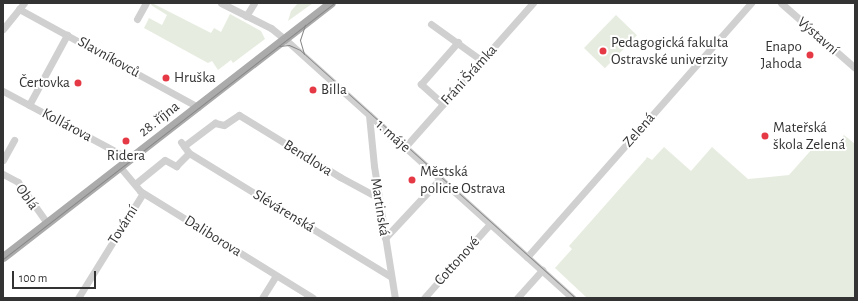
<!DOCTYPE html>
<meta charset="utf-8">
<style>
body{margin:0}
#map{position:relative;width:858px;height:301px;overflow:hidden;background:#fff;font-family:"Alegreya Sans",sans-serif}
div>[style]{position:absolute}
.green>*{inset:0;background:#e6ecdf;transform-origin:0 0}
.minor>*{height:7px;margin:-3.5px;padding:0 3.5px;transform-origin:3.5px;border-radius:3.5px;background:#d0d0d0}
.major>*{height:9px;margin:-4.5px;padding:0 4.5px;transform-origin:4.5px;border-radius:4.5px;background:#ababab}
.tram>*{height:1px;margin:-0.5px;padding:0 0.5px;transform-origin:0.5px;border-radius:0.5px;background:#888}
.dots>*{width:11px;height:11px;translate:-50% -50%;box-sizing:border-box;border:2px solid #fff;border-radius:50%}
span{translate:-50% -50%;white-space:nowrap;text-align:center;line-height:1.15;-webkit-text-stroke:4px #fff;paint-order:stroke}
.street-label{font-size:15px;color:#333}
.poi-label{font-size:15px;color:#333}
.left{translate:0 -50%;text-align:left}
.right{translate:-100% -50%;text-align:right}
.frame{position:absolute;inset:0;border:4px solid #333;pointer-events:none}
.scale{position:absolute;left:12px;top:271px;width:84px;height:18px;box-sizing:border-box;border:2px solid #333;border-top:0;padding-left:5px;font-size:12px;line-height:14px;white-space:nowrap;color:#333;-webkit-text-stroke:3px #fff;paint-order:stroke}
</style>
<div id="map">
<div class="green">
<i style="clip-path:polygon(152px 3px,211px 33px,214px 28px,221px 32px,230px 14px,261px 31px,265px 39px,233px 63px,231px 60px,218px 70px,212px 61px,208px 63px,144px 28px,149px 18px,162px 25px,167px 15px,151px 5px)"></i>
<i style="clip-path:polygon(298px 3px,313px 3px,288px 21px,291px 11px)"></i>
<i style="left:616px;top:15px;width:29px;height:46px;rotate:44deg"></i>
<i style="clip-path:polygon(844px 135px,855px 144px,855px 298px,587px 298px,555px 268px,572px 249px,569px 246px,646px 159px,647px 157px,652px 160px,664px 147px,691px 171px,712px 147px,748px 179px,789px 175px,820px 140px,833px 147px)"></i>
</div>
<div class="minor">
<i style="left:221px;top:3px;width:56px;rotate:26.6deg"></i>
<i style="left:271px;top:28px;width:19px;rotate:39deg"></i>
<i style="left:286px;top:40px;width:386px;rotate:42deg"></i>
<i style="left:781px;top:3px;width:98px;rotate:41.3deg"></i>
<i style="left:19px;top:9px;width:204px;rotate:28.7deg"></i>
<i style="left:246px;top:16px;width:15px;rotate:-58deg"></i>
<i style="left:137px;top:19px;width:18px;rotate:-61deg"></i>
<i style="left:431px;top:24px;width:62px;rotate:35.8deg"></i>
<i style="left:3px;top:29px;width:33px;rotate:-51deg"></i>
<i style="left:3px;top:91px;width:144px;rotate:28.2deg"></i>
<i style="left:443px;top:104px;width:30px;rotate:-138deg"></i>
<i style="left:421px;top:84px;width:56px;rotate:-48.6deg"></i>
<i style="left:29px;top:105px;width:80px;rotate:-61.5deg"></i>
<i style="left:369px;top:115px;width:51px;rotate:84.4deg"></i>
<i style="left:374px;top:166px;width:134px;rotate:81deg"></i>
<i style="left:181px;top:142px;width:14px;rotate:54deg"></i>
<i style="left:189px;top:153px;width:237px;rotate:31.5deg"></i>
<i style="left:184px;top:146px;width:39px;rotate:-37deg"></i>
<i style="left:215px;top:123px;width:9px;rotate:13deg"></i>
<i style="left:224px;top:125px;width:18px;rotate:-34deg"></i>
<i style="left:239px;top:115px;width:119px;rotate:31.5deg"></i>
<i style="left:340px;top:177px;width:44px;rotate:28.3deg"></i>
<i style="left:405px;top:147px;width:193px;rotate:-48.4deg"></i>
<i style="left:3px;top:160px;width:23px;rotate:-61deg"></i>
<i style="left:120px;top:167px;width:31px;rotate:50deg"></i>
<i style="left:140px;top:191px;width:203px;rotate:31.7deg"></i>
<i style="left:3px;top:174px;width:17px;rotate:28deg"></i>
<i style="left:18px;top:182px;width:50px;rotate:54.7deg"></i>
<i style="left:135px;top:184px;width:38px;rotate:-39deg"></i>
<i style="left:165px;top:160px;width:13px;rotate:29deg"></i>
<i style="left:176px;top:166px;width:18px;rotate:-45deg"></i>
<i style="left:385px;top:238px;width:81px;rotate:-47deg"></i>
<i style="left:527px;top:257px;width:339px;rotate:-48.6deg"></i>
<i style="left:78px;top:298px;width:123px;rotate:-58.2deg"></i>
<i style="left:262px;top:298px;width:26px;rotate:-58deg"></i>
<i style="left:424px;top:298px;width:99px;rotate:-48.3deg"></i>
<i style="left:517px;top:298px;width:38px;rotate:-48deg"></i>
</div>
<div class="major">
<i style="left:3px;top:257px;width:415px;rotate:-37.8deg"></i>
</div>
<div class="tram">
<i style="left:279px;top:46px;width:10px;rotate:-6deg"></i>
<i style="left:289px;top:45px;width:12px;rotate:24deg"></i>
<i style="left:300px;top:50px;width:370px;rotate:42deg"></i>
<i style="left:304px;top:54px;width:15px;rotate:-106deg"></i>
<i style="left:300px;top:40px;width:16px;rotate:-72deg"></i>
<i style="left:3px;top:259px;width:418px;rotate:-37.7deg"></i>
</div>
<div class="dots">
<i style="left:603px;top:51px;background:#e63946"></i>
<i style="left:810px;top:55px;background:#e63946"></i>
<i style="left:166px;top:78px;background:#e63946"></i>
<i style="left:78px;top:83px;background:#e63946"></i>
<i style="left:313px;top:90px;background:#e63946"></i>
<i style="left:765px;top:136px;background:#e63946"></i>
<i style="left:126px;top:141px;background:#e63946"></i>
<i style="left:412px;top:180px;background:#e63946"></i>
</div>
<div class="street-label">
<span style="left:818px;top:36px;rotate:41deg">Výstavní</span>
<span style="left:109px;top:57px;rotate:29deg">Slavníkovců</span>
<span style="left:469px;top:75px;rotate:-48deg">Fráni Šrámka</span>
<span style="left:159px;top:119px;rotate:-38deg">28. října</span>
<span style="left:67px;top:125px;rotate:28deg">Kollárova</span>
<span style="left:639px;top:130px;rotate:-49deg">Zelená</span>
<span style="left:393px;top:136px;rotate:42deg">1. máje</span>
<span style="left:308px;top:158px;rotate:32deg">Bendlova</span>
<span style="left:27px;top:197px;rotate:54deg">Oblá</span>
<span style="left:380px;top:207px;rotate:81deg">Martinská</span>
<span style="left:284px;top:211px;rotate:31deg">Slévárenská</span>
<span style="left:123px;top:225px;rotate:-58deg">Tovární</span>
<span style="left:213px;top:236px;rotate:32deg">Daliborova</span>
<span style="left:457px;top:261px;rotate:-48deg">Cottonové</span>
</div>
<div class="poi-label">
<span class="left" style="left:611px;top:51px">Pedagogická fakulta<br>Ostravské univerzity</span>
<span class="right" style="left:802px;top:55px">Enapo<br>Jahoda</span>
<span class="left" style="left:174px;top:78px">Hruška</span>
<span class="right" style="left:70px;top:83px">Čertovka</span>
<span class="left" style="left:321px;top:90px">Billa</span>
<span class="left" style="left:773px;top:136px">Mateřská<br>škola Zelená</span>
<span style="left:126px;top:156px">Ridera</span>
<span class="left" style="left:420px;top:180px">Městská<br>policie Ostrava</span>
</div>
<div class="frame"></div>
<div class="scale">100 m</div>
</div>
